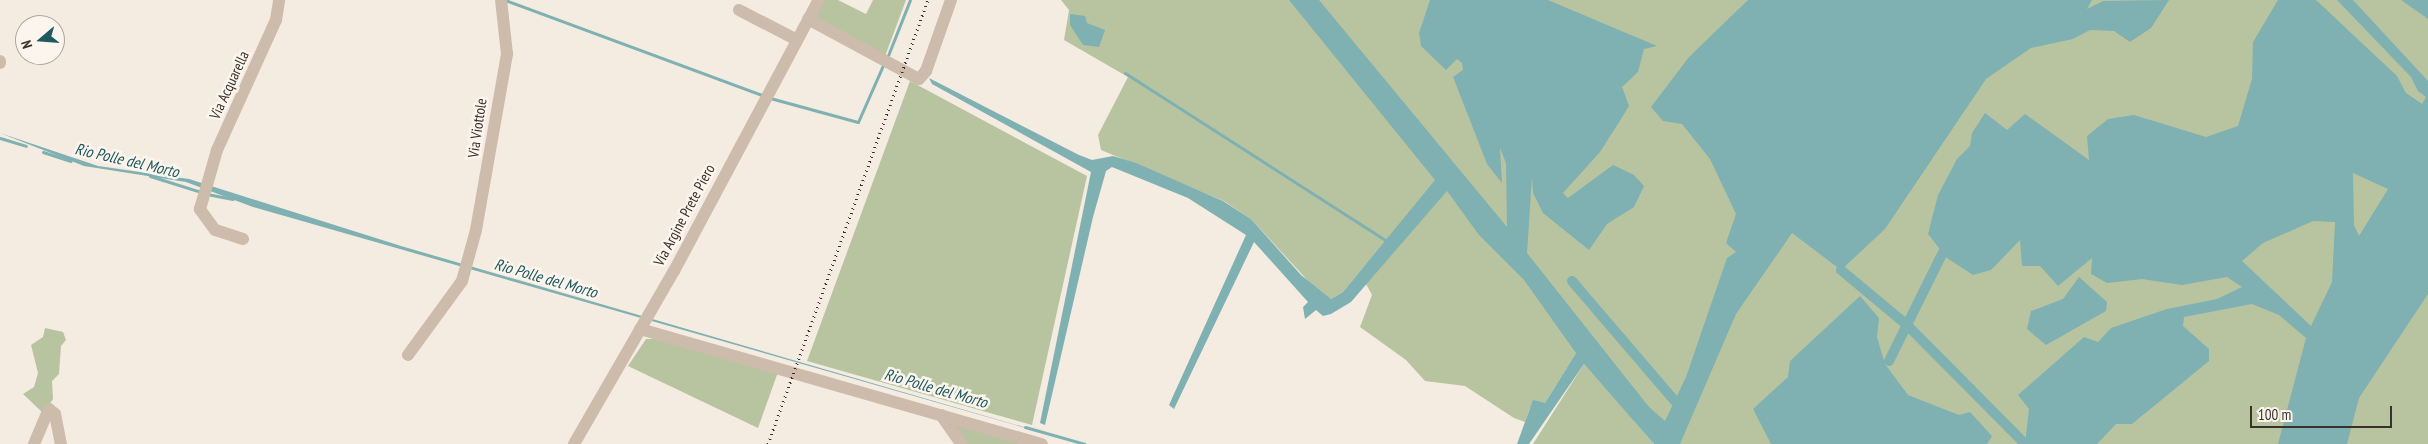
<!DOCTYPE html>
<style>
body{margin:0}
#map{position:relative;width:2428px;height:444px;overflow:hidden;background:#f4ebe1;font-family:"PT Sans Narrow",sans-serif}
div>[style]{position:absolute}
.green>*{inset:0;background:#b8c4a0}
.water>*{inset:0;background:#7fb0b2}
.stream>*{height:3px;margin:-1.5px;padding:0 1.5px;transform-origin:1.5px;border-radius:1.5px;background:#7fb0b2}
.canal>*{height:10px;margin:-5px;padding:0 5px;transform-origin:5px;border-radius:5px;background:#7fb0b2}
.minor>*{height:12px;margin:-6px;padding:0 6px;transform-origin:6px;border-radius:6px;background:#cdbbac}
.rail>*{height:3px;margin-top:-1.5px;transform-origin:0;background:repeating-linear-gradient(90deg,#3b302b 0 1px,transparent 0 5px)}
span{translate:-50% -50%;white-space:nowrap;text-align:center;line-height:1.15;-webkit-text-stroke:5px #fbf5ee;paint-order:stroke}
.street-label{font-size:15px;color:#3b302b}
.water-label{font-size:16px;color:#1f5a5e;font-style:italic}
.north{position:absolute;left:15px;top:15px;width:50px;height:50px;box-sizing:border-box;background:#fbf5ee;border:1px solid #aea6a0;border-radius:50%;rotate:252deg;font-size:14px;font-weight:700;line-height:20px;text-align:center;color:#3b302b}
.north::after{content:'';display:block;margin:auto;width:18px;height:22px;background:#1f5a5e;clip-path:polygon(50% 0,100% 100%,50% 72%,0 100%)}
.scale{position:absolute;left:2250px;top:406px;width:142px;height:22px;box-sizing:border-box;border:2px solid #3b302b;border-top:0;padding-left:6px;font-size:15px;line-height:18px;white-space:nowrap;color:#3b302b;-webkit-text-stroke:4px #fbf5ee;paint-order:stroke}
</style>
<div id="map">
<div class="green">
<i style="clip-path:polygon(824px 0,838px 0,866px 14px,873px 0,906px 0,884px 59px,813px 18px)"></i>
<i style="clip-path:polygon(1061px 0,2428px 0,2428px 444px,1660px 444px,1576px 353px,1545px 403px,1530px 408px,1525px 422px,1514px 418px,1465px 386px,1425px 381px,1406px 360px,1360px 327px,1372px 295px,1366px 284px,1446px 191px,1435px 181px,1343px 292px,1331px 299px,1322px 296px,1251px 219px,1224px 201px,1101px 150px,1098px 135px,1128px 77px,1064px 40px,1069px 10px)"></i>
<i style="clip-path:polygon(910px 81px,1087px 176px,1032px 425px,807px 361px)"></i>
<i style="clip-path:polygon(45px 328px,63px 332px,66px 340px,61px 346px,59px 374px,52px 381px,53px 399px,43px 413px,23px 394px,34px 387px,38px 373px,31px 345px,43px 337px)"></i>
<i style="clip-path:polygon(646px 339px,659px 339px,778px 372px,758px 428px,628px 366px)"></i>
<i style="clip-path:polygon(1584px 364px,1624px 409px,1654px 444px,1533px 444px)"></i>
<i style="clip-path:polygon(951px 423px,1021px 444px,966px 444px)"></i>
</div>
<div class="water">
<i style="clip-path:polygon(1289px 0,1319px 0,1507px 227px,1506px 163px,1500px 148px,1502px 183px,1487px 164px,1453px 77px,1463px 70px,1462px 63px,1457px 59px,1446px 70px,1421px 46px,1419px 33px,1430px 0,1548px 0,1657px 46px,1644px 49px,1638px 72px,1622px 87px,1629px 106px,1621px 119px,1600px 152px,1563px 193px,1568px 198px,1613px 165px,1634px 175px,1644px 186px,1634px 207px,1607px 224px,1589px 250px,1543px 213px,1533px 193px,1532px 177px,1527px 253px,1649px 407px,1665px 421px,1686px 377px,1727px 258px,1736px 252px,1726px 243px,1736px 214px,1710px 159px,1682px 124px,1663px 121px,1651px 107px,1689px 57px,1748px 0,2092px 0,2087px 9px,2103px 1px,2169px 0,2151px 28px,2130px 42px,2114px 31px,2090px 30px,2073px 39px,2031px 48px,1986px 79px,1885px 229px,1841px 270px,1792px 233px,1736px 314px,1680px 444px,1654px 444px,1584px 364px,1529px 444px,1517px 444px,1533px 400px,1545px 403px,1576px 353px,1524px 280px,1479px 235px,1447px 191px,1351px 302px,1331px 314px,1323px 316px,1316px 310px,1305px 319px,1303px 307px,1308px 302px,1254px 242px,1174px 409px,1169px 405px,1246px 235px,1188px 198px,1112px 167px,1106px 171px,1093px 217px,1045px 425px,1040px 423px,1091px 172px,932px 84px,929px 78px,1079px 155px,1092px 160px,1113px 156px,1136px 163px,1223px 201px,1251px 219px,1301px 275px,1331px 299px,1343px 292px,1435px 180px)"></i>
<i style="clip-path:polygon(evenodd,2278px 0,2316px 0,2397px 76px,2406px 93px,2422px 104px,2426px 97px,2418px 91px,2411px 77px,2337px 0,2353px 0,2428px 81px,2428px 294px,2359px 398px,2347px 444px,2278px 444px,2306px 338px,2279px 315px,2252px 304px,2184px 317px,2183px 326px,2209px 349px,2209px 361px,2132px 424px,2116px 424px,2097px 444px,2025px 444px,2029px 409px,2018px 395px,2084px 337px,2098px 342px,2111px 328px,2167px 309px,2217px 299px,2242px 287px,2227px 277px,2182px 285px,2142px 279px,2107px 283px,2091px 274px,2092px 258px,2058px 286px,2040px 266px,2022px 266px,2020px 240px,1991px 270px,1973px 275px,1947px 258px,1928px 234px,1938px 195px,1957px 159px,1970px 146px,1972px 133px,1985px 113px,2007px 130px,2025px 114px,2089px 160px,2087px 136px,2108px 119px,2134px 115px,2206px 137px,2238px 126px,2252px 79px,2253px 42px,2278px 0,2353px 173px,2388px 189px,2359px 236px,2354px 225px,2353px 173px,2278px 0,2313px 221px,2335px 222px,2332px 282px,2311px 326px,2242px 261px,2263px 243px,2313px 221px)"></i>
<i style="clip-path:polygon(2401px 0,2428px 0,2428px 19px)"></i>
<i style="clip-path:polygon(1070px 14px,1085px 16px,1087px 23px,1105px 30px,1099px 47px,1083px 45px,1070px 25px)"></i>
<i style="clip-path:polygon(0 133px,98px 166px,189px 179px,401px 246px,1082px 444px,253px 207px,186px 182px,84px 166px)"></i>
<i style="clip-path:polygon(2079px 277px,2107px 302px,2106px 311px,2046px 345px,2027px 329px,2031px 311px,2063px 299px)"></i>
<i style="clip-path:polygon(1860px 296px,1879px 318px,1877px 337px,1885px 364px,1908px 395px,1959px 415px,1970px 412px,1992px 436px,1987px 444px,1771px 444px,1753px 409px,1788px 377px,1790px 361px)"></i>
</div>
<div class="stream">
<i style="left:505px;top:0;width:277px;rotate:20.3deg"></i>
<i style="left:887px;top:58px;width:62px;rotate:-68.4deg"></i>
<i style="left:1125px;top:73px;width:311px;rotate:32.7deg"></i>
<i style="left:770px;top:98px;width:91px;rotate:15.3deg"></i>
<i style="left:858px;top:122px;width:64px;rotate:-66.2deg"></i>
<i style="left:0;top:138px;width:27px;rotate:17deg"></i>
<i style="left:43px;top:152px;width:29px;rotate:18deg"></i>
<i style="left:150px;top:176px;width:53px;rotate:17.4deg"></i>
<i style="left:207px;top:194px;width:26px;rotate:11deg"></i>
<i style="left:1025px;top:427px;width:62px;rotate:15.8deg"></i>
</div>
<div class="canal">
<i style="left:1841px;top:270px;width:86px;rotate:39.8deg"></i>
<i style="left:1907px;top:325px;width:168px;rotate:45.2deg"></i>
<i style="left:1572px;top:281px;width:158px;rotate:49.4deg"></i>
<i style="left:1889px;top:361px;width:122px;rotate:-63.6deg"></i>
</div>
<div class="minor">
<i style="left:739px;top:10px;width:65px;rotate:27.3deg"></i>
<i style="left:808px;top:19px;width:126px;rotate:28.4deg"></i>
<i style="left:919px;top:79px;width:11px;rotate:-49deg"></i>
<i style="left:926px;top:71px;width:75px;rotate:-70.6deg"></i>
<i style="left:0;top:61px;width:2px;rotate:90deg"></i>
<i style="left:243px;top:239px;width:29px;rotate:-162deg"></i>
<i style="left:215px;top:230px;width:26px;rotate:-126deg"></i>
<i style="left:200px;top:209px;width:61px;rotate:-73.9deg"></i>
<i style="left:217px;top:150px;width:143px;rotate:-65.6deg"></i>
<i style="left:276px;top:20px;width:20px;rotate:-81deg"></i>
<i style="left:640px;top:329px;width:418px;rotate:16deg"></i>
<i style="left:408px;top:355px;width:92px;rotate:-53.9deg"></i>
<i style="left:462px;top:281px;width:53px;rotate:-74.6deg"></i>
<i style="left:476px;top:230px;width:179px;rotate:-80deg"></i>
<i style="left:507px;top:54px;width:54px;rotate:-96.3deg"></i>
<i style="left:941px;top:415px;width:35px;rotate:55deg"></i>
<i style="left:34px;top:444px;width:38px;rotate:-67deg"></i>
<i style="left:49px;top:409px;width:8px;rotate:40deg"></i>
<i style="left:55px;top:414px;width:31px;rotate:79deg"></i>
<i style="left:574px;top:444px;width:200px;rotate:-60deg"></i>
<i style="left:674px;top:271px;width:307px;rotate:-61.9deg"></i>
</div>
<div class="rail">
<i style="left:768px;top:444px;width:472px;rotate:-70.2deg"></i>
</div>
<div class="street-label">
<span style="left:229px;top:85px;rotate:-65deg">Via Acquarella</span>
<span style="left:477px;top:128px;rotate:-82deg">Via Viottole</span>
<span style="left:684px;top:215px;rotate:-62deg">Via Argine Prete Piero</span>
</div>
<div class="water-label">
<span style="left:127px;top:160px;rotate:13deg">Rio Polle del Morto</span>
<span style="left:546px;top:278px;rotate:16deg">Rio Polle del Morto</span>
<span style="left:936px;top:388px;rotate:16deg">Rio Polle del Morto</span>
</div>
<div class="north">N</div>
<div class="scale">100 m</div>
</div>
